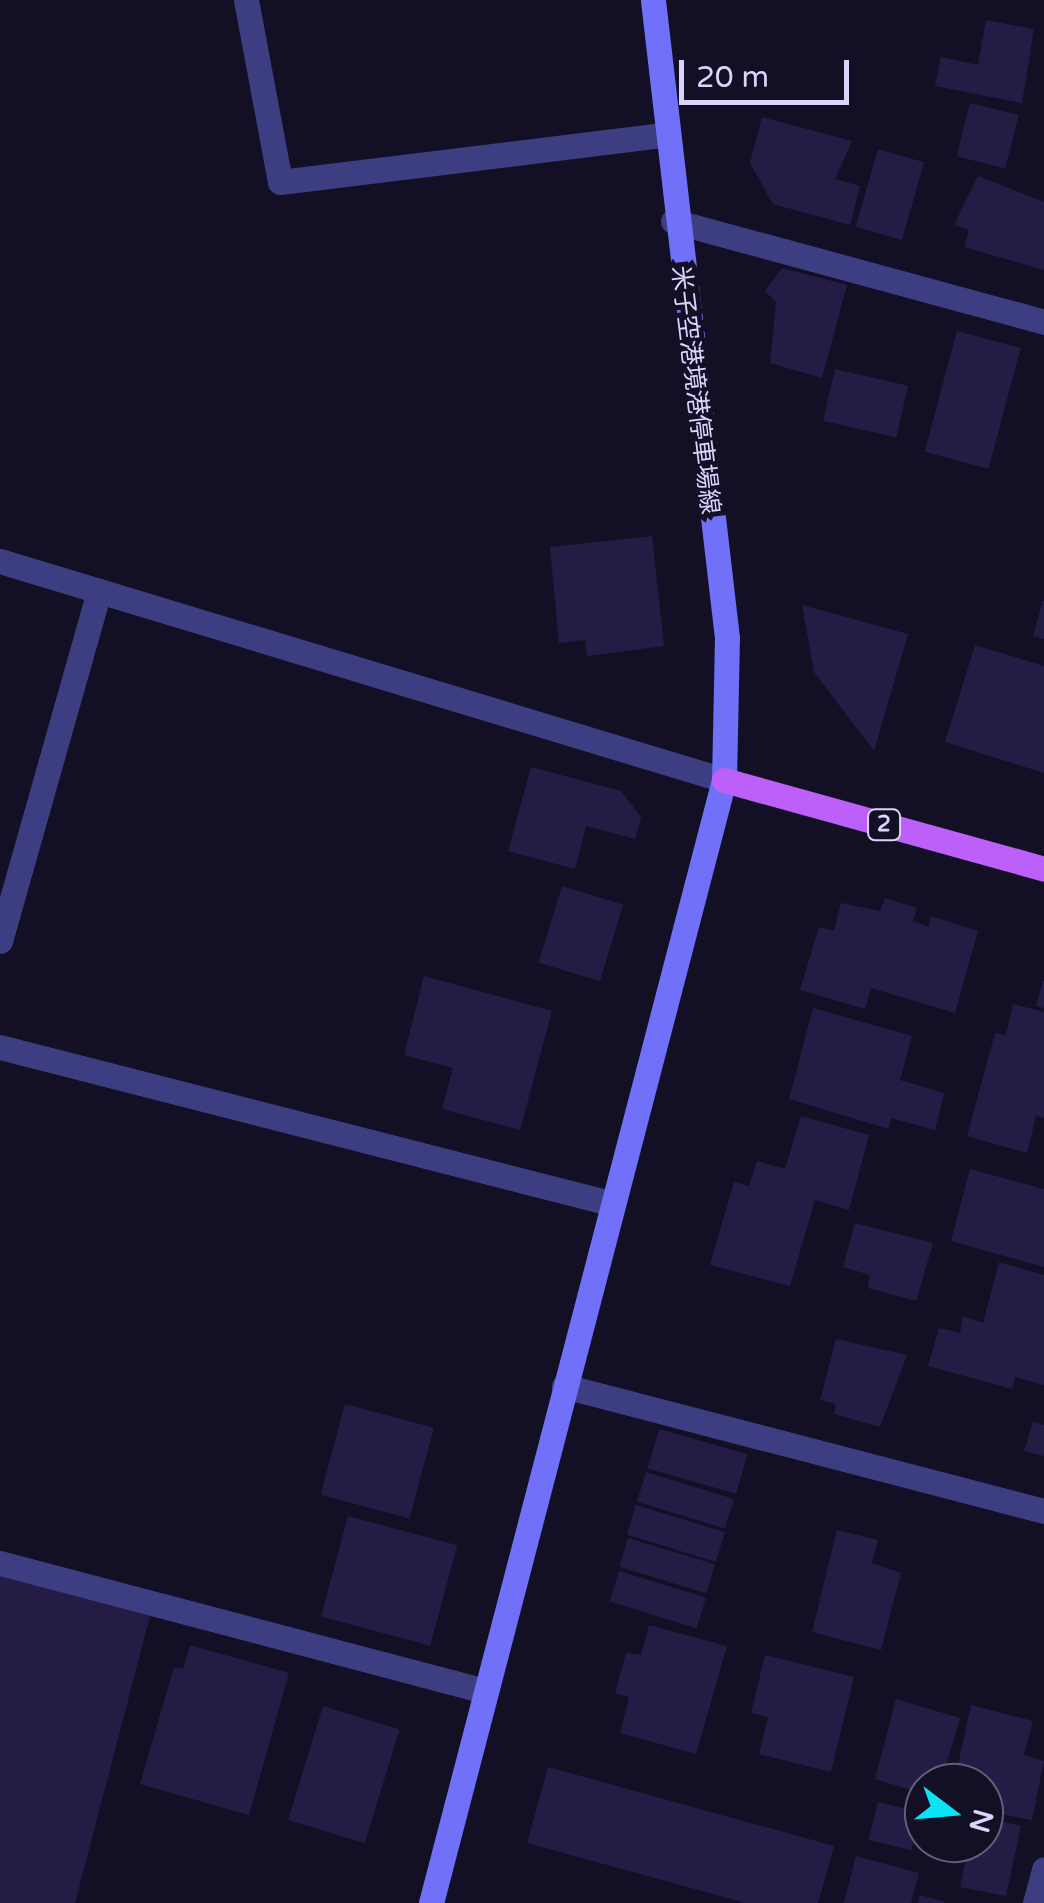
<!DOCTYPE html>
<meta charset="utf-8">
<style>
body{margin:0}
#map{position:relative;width:1044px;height:1903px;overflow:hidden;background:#131025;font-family:"Varela Round","Noto Sans JP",sans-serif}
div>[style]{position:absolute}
.building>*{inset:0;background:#241c45;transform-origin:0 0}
.lane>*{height:25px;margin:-12.5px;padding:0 12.5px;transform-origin:12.5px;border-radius:12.5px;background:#3d3d82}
.street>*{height:25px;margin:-12.5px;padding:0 12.5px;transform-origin:12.5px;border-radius:12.5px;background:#3d3d82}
.secondary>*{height:25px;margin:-12.5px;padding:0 12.5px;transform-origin:12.5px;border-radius:12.5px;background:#7070f9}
.primary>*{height:25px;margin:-12.5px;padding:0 12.5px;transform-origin:12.5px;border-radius:12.5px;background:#bc60f9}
span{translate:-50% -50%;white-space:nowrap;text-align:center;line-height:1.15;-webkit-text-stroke:10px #131025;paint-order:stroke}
.shield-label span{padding:2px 8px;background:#131025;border:2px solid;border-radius:8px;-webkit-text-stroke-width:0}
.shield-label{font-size:22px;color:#d9d5fd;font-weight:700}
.street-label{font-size:25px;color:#d9d5fd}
.north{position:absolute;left:904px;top:1763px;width:100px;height:100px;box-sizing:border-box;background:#131025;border:2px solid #625f7b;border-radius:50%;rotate:106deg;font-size:28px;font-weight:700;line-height:40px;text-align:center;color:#d9d5fd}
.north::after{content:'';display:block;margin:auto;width:35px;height:45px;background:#0ae3f5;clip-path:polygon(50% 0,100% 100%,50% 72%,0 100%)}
.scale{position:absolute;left:679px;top:60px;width:170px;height:45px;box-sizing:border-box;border:5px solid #d9d5fd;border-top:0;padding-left:12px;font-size:30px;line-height:35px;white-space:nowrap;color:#d9d5fd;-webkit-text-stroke:8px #131025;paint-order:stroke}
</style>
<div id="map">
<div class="building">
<i style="clip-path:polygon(986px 20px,1034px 29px,1022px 103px,935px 86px,941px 57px,978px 65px)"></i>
<i style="left:970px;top:103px;width:50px;height:55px;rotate:14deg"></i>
<i style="clip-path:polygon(762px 117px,852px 141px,835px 179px,860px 186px,850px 225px,773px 204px,750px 163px)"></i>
<i style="left:878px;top:149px;width:48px;height:81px;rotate:16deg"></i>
<i style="clip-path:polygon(978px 176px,1044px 202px,1044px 270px,964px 247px,969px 230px,954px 225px)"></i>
<i style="clip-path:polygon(782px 268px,847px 285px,822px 378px,770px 363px,776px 302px,765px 291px)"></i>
<i style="left:957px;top:331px;width:66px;height:125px;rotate:15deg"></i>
<i style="left:835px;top:369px;width:75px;height:53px;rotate:13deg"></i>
<i style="clip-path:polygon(652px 536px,664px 646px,587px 656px,585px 640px,559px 643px,550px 547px)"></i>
<i style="clip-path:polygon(1043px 601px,1044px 601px,1044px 639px,1033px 636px)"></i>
<i style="clip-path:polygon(802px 605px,908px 634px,874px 751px,814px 672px)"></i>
<i style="clip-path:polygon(975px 645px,1044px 666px,1044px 773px,945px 742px)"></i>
<i style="clip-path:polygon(531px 767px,621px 791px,641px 817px,635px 839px,586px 826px,575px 869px,508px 851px)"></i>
<i style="left:562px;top:886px;width:64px;height:80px;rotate:17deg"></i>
<i style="clip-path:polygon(885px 898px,917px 908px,913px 921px,929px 927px,931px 916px,978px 931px,955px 1013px,871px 988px,865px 1009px,800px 990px,819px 927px,834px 931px,841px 903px,880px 911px)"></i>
<i style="clip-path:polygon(424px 976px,552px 1011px,520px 1130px,442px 1109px,453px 1068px,404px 1055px)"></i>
<i style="clip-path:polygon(1043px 981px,1044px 981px,1044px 1008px,1036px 1006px)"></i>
<i style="clip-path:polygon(1013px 1004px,1044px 1012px,1044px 1118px,1036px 1116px,1027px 1153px,967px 1136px,995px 1033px,1006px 1035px)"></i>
<i style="clip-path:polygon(813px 1008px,912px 1036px,900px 1080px,944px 1093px,935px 1130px,891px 1118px,889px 1129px,789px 1099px)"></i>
<i style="clip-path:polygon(801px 1116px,869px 1135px,849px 1210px,815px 1200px,790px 1286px,710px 1265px,734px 1182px,749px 1186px,757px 1161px,785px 1169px)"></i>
<i style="clip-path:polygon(970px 1169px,1044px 1189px,1044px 1267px,951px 1241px)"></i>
<i style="clip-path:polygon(855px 1223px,933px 1243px,916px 1301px,868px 1288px,870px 1275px,843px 1267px)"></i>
<i style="clip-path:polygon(999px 1262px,1044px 1275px,1044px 1385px,1015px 1377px,1012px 1389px,928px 1366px,939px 1328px,960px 1333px,963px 1316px,983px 1323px)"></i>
<i style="clip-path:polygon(836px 1339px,907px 1355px,880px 1427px,834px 1414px,836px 1404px,820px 1400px)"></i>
<i style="left:345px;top:1404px;width:92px;height:94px;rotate:15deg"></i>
<i style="clip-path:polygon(1033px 1422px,1044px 1425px,1044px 1456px,1024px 1451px)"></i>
<i style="left:659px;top:1429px;width:92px;height:41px;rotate:16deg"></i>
<i style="left:646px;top:1472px;width:92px;height:31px;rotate:17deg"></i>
<i style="left:636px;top:1505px;width:93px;height:31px;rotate:17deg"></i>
<i style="left:348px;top:1516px;width:113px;height:104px;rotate:15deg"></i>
<i style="clip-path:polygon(837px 1530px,878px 1540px,872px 1563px,901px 1573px,881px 1650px,812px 1632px)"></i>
<i style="left:628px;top:1538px;width:91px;height:30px;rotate:17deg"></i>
<i style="left:619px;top:1571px;width:91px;height:32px;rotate:17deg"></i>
<i style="clip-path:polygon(0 1576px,150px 1616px,75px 1903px,0 1903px)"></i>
<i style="clip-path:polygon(649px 1625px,727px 1646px,696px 1754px,620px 1733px,629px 1697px,615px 1693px,626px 1653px,641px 1655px)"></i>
<i style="clip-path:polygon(190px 1645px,289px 1673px,249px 1815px,140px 1784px,174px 1667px,183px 1669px)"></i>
<i style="clip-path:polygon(765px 1655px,854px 1677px,831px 1772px,759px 1754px,768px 1717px,751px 1713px)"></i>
<i style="clip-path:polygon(896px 1699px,960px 1718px,941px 1783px,924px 1783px,924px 1794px,875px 1779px)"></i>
<i style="clip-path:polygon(971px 1705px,1033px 1721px,1024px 1755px,1044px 1761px,1032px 1820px,984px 1811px,984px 1783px,954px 1783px)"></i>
<i style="left:323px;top:1706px;width:80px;height:119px;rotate:17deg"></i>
<i style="clip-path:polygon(548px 1767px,834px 1846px,818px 1903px,746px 1903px,527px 1843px)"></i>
<i style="left:878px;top:1802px;width:44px;height:39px;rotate:14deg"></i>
<i style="clip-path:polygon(984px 1818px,1021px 1826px,1006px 1896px,960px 1887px,969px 1843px,984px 1843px)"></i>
<i style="clip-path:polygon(856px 1856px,919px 1873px,911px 1903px,844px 1903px)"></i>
<i style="clip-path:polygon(920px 1895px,945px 1902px,944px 1903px,918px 1903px)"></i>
</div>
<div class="lane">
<i style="left:0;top:941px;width:364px;rotate:-74.2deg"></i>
</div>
<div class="street">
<i style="left:246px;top:0;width:185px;rotate:79.4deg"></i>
<i style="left:280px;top:182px;width:388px;rotate:-7deg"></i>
<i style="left:673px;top:221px;width:385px;rotate:15.2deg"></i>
<i style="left:0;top:561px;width:756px;rotate:16.83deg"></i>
<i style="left:0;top:1047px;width:630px;rotate:14.35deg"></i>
<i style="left:564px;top:1386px;width:496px;rotate:14.6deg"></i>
<i style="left:0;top:1563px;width:502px;rotate:14.78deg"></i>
<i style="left:1035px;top:1903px;width:35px;rotate:-75deg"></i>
</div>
<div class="secondary">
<i style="left:431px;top:1903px;width:1161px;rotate:-75.38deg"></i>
<i style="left:724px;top:780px;width:142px;rotate:-88.8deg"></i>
<i style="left:727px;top:638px;width:642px;rotate:-96.62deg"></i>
</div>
<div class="primary">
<i style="left:724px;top:780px;width:332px;rotate:15.5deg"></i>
</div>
<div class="shield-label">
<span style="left:884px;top:825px">2</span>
</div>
<div class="street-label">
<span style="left:695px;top:390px;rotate:83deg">米子空港境港停車場線</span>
</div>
<div class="north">N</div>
<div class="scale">20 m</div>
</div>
